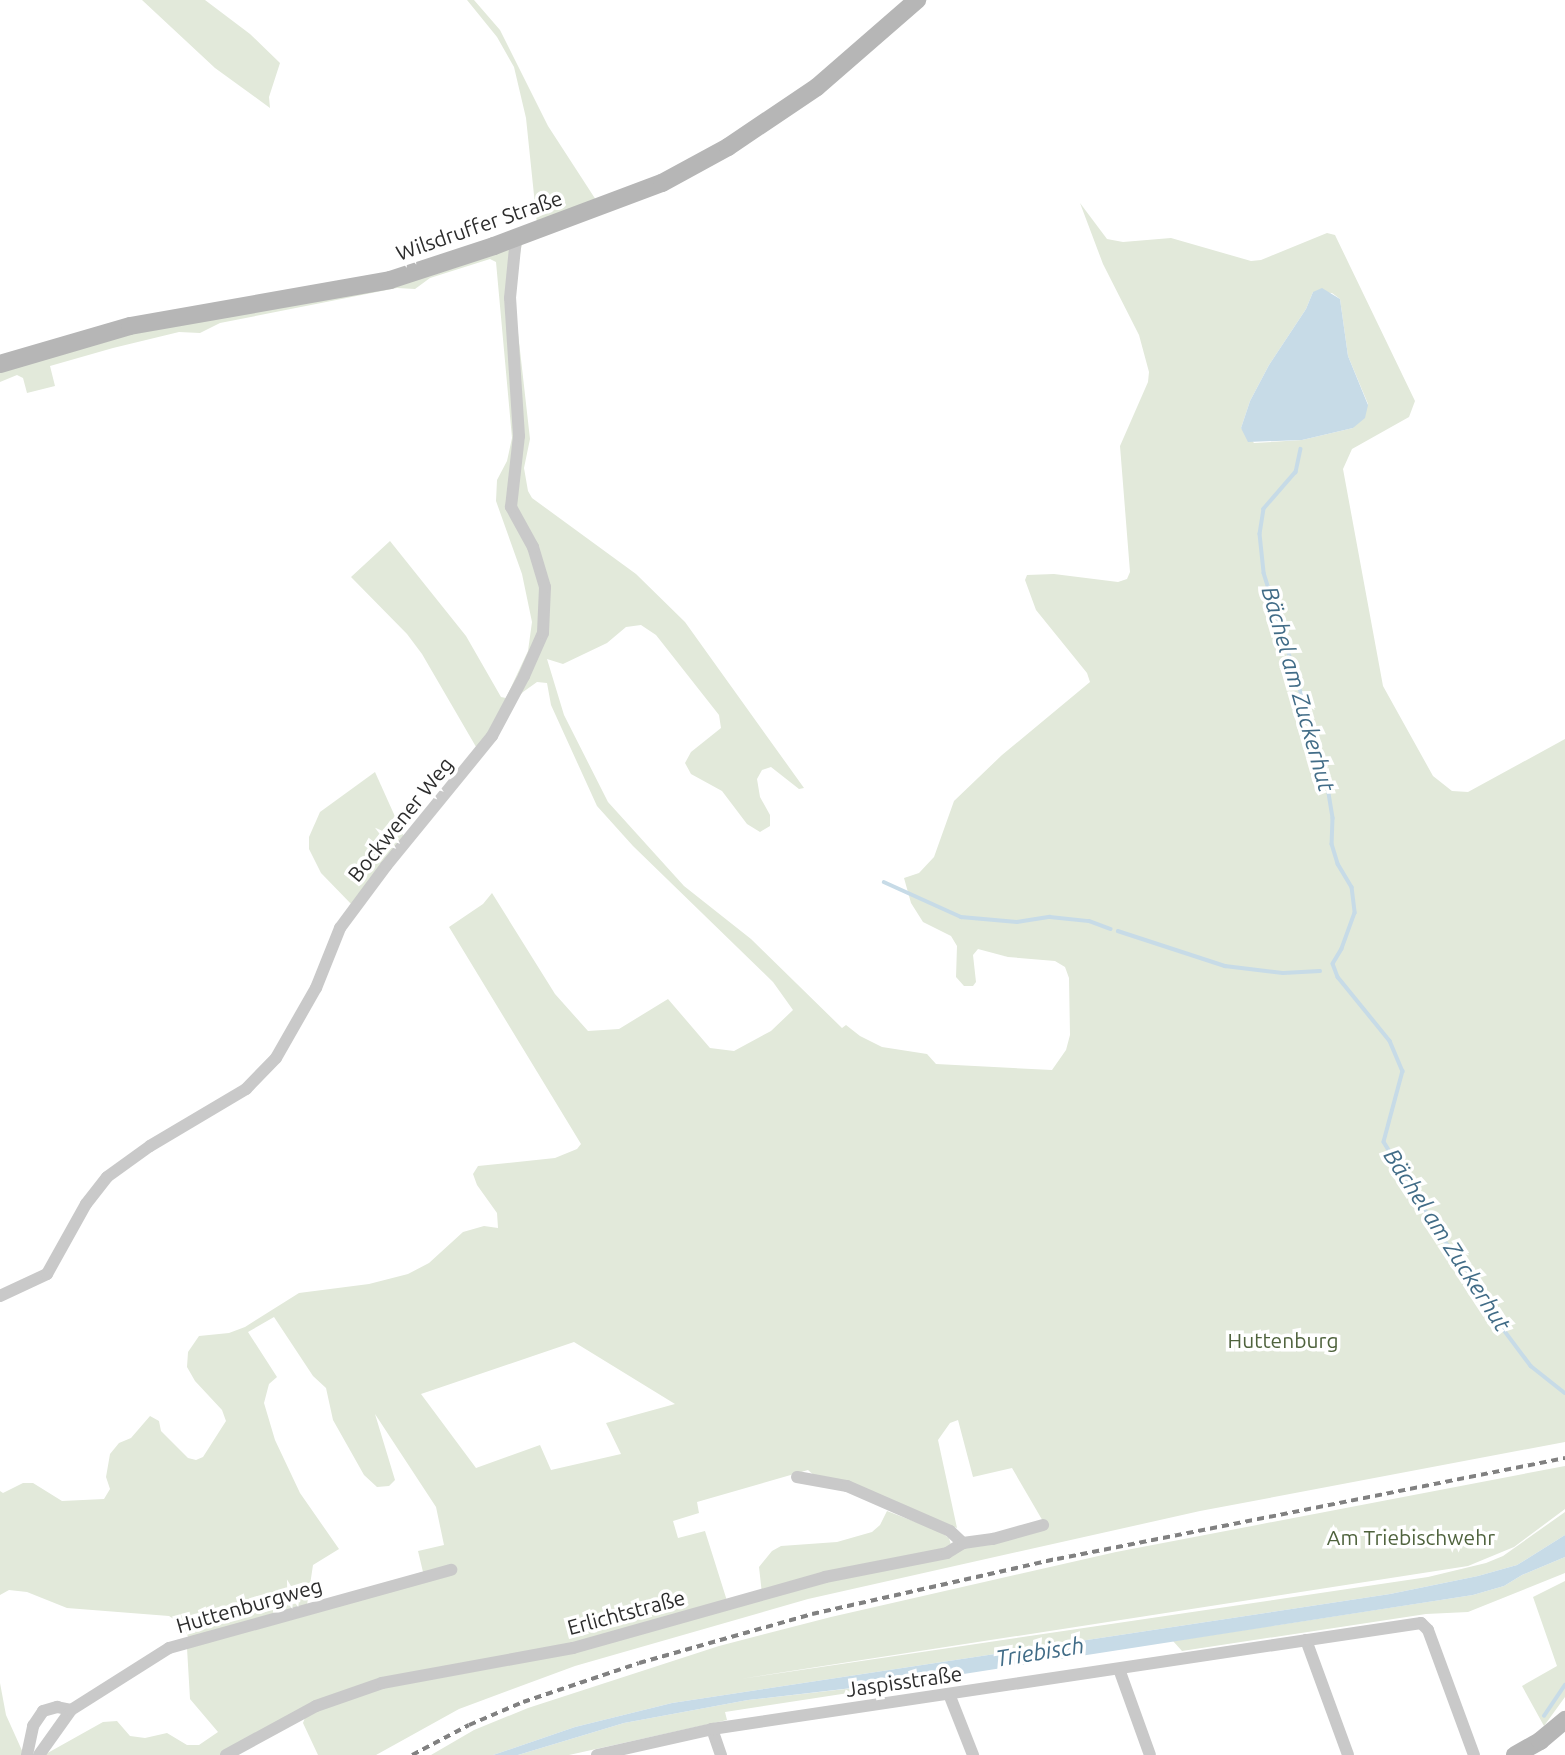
<!DOCTYPE html>
<meta charset="utf-8">
<style>
body{margin:0}
#map{position:relative;width:1565px;height:1755px;overflow:hidden;background:#fff;font-family:Ubuntu,sans-serif}
div>[style]{position:absolute}
.green>*{inset:0;background:#e2e9da}
.water>*{inset:0;background:#c7dbe7}
.stream>*{height:3.5px;margin:-1.75px;padding:0 1.75px;transform-origin:1.75px;border-radius:1.75px;background:#c7dbe7}
.minor>*{height:12px;margin:-6px;padding:0 6px;transform-origin:6px;border-radius:6px;background:#c9c9c9}
.secondary>*{height:18px;margin:-9px;padding:0 9px;transform-origin:9px;border-radius:9px;background:#b6b6b6}
.rail>*{height:3.5px;margin-top:-1.75px;transform-origin:0;background:repeating-linear-gradient(90deg,#818181 0 7px,transparent 0 12px)}
span{translate:-50% -50%;white-space:nowrap;text-align:center;line-height:1.15;-webkit-text-stroke:7px #fff;paint-order:stroke}
.street-label{font-size:21px;color:#2c2c2c}
.park-label{font-size:21px;color:#4f633d}
.water-label{font-size:23px;color:#416c87;font-style:italic}
</style>
<div id="map">
<div class="green">
<i style="clip-path:polygon(142px 0,205px 0,250px 34px,280px 63px,269px 97px,270px 108px,215px 68px)"></i>
<i style="clip-path:polygon(467px 0,474px 0,500px 30px,548px 126px,596px 200px,537px 224px,526px 118px,514px 67px,497px 37px)"></i>
<i style="clip-path:polygon(evenodd,1080px 203px,1107px 239px,1123px 242px,1171px 238px,1251px 261px,1261px 260px,1327px 233px,1335px 235px,1415px 401px,1409px 417px,1352px 449px,1343px 469px,1383px 686px,1433px 776px,1452px 791px,1468px 792px,1565px 739px,1565px 1442px,1200px 1511px,808px 1599px,575px 1666px,459px 1709px,376px 1755px,318px 1755px,303px 1723px,307px 1712px,226px 1755px,44px 1755px,103px 1722px,117px 1721px,130px 1736px,145px 1738px,167px 1733px,187px 1745px,199px 1745px,218px 1732px,190px 1699px,187px 1648px,189px 1639px,183px 1625px,169px 1616px,67px 1608px,27px 1592px,9px 1590px,0 1595px,0 1491px,3px 1493px,23px 1483px,33px 1483px,62px 1501px,104px 1499px,110px 1489px,106px 1477px,110px 1454px,119px 1443px,131px 1438px,150px 1416px,159px 1421px,161px 1431px,188px 1458px,196px 1460px,203px 1457px,226px 1421px,222px 1410px,195px 1381px,187px 1367px,188px 1352px,199px 1336px,229px 1333px,245px 1327px,299px 1293px,369px 1284px,408px 1274px,429px 1263px,463px 1232px,484px 1226px,498px 1228px,497px 1213px,477px 1185px,473px 1174px,478px 1166px,555px 1158px,577px 1149px,581px 1144px,449px 927px,483px 904px,492px 893px,555px 994px,588px 1031px,619px 1029px,668px 999px,710px 1048px,734px 1051px,771px 1031px,793px 1010px,773px 982px,633px 846px,597px 806px,551px 705px,547px 683px,537px 682px,523px 692px,509px 706px,479px 752px,422px 654px,407px 634px,351px 577px,390px 541px,466px 636px,501px 697px,506px 698px,528px 651px,532px 622px,522px 574px,496px 501px,497px 480px,507px 461px,512px 438px,496px 262px,490px 259px,430px 278px,415px 289px,397px 288px,220px 323px,200px 333px,179px 332px,113px 348px,50px 366px,55px 386px,27px 393px,23px 378px,17px 375px,0 382px,0 364px,522px 244px,515px 278px,516px 315px,530px 439px,524px 468px,528px 491px,532px 498px,636px 574px,685px 622px,804px 788px,799px 789px,771px 767px,762px 770px,757px 779px,760px 797px,770px 815px,770px 826px,760px 832px,747px 824px,722px 791px,691px 774px,685px 763px,691px 752px,721px 728px,719px 715px,656px 635px,641px 625px,626px 627px,607px 643px,563px 664px,547px 659px,564px 715px,608px 802px,684px 886px,751px 939px,842px 1028px,846px 1025px,860px 1036px,882px 1047px,927px 1054px,936px 1064px,1052px 1070px,1066px 1050px,1070px 1035px,1069px 978px,1065px 967px,1055px 961px,1008px 957px,978px 949px,973px 955px,976px 982px,973px 986px,964px 986px,956px 977px,957px 946px,951px 936px,923px 922px,911px 903px,904px 878px,919px 873px,934px 857px,954px 801px,1002px 755px,1090px 682px,1087px 673px,1036px 610px,1025px 580px,1027px 575px,1054px 574px,1118px 582px,1127px 579px,1130px 572px,1120px 446px,1148px 382px,1149px 372px,1139px 335px,1103px 264px,1080px 203px,1313px 292px,1332px 293px,1340px 299px,1348px 356px,1368px 404px,1353px 428px,1302px 440px,1254px 443px,1241px 428px,1250px 401px,1269px 365px,1306px 309px,1313px 292px,1080px 203px,274px 1317px,313px 1376px,326px 1388px,333px 1420px,364px 1475px,377px 1487px,389px 1486px,395px 1480px,375px 1414px,436px 1507px,444px 1545px,418px 1551px,423px 1572px,307px 1605px,313px 1565px,339px 1549px,300px 1493px,275px 1440px,264px 1403px,269px 1384px,277px 1377px,248px 1332px,274px 1317px,1080px 203px,574px 1342px,675px 1404px,606px 1423px,621px 1454px,551px 1470px,540px 1445px,476px 1468px,421px 1394px,574px 1342px,1080px 203px,958px 1420px,973px 1477px,1012px 1468px,1044px 1523px,951px 1545px,949px 1538px,939px 1531px,887px 1511px,880px 1525px,872px 1532px,837px 1542px,781px 1546px,772px 1551px,759px 1567px,762px 1594px,728px 1604px,705px 1531px,678px 1538px,673px 1521px,699px 1513px,697px 1502px,808px 1470px,817px 1478px,957px 1528px,938px 1440px,950px 1423px,958px 1420px)"></i>
<i style="clip-path:polygon(375px 772px,406px 841px,354px 907px,321px 873px,309px 849px,309px 837px,320px 812px)"></i>
<i style="clip-path:polygon(1565px 1466px,1565px 1509px,1514px 1547px,1468px 1566px,740px 1679px,1428px 1577px,1486px 1563px,1503px 1556px,1565px 1512px,1565px 1535px,1517px 1565px,1478px 1576px,1390px 1594px,672px 1703px,575px 1727px,493px 1755px,431px 1755px,474px 1730px,528px 1708px,719px 1646px,831px 1617px,1116px 1552px)"></i>
<i style="clip-path:polygon(1565px 1557px,1565px 1573px,1468px 1612px,1426px 1614px,1182px 1651px,1173px 1641px,1473px 1595px,1504px 1586px,1522px 1575px)"></i>
<i style="clip-path:polygon(1565px 1581px,1565px 1697px,1544px 1726px,1522px 1686px,1557px 1666px,1533px 1597px)"></i>
<i style="clip-path:polygon(0 1683px,6px 1715px,24px 1755px,0 1755px)"></i>
<i style="clip-path:polygon(863px 1687px,855px 1692px,725px 1712px,727px 1720px,569px 1755px,518px 1755px,624px 1723px,748px 1700px)"></i>
</div>
<div class="water">
<i style="clip-path:polygon(1322px 288px,1340px 299px,1348px 356px,1368px 405px,1365px 418px,1353px 428px,1302px 440px,1248px 442px,1241px 428px,1250px 401px,1269px 365px,1306px 309px,1313px 292px)"></i>
<i style="clip-path:polygon(1565px 1535px,1565px 1557px,1522px 1575px,1504px 1586px,1473px 1595px,938px 1678px,748px 1700px,624px 1723px,518px 1755px,493px 1755px,575px 1727px,672px 1703px,1390px 1594px,1478px 1576px,1517px 1565px)"></i>
</div>
<div class="stream">
<i style="left:1301px;top:449px;width:24px;rotate:102deg"></i>
<i style="left:1296px;top:472px;width:49px;rotate:130.9deg"></i>
<i style="left:1264px;top:509px;width:25px;rotate:99deg"></i>
<i style="left:1260px;top:534px;width:39px;rotate:84deg"></i>
<i style="left:1264px;top:573px;width:205px;rotate:72.7deg"></i>
<i style="left:1325px;top:769px;width:50px;rotate:80.7deg"></i>
<i style="left:1333px;top:818px;width:26px;rotate:92deg"></i>
<i style="left:1332px;top:844px;width:21px;rotate:73deg"></i>
<i style="left:1338px;top:864px;width:27px;rotate:59deg"></i>
<i style="left:1352px;top:887px;width:26px;rotate:83deg"></i>
<i style="left:1355px;top:913px;width:38px;rotate:110deg"></i>
<i style="left:1342px;top:949px;width:17px;rotate:121deg"></i>
<i style="left:1333px;top:964px;width:14px;rotate:69deg"></i>
<i style="left:1338px;top:977px;width:82px;rotate:50.9deg"></i>
<i style="left:1390px;top:1041px;width:33px;rotate:67deg"></i>
<i style="left:1403px;top:1071px;width:73px;rotate:105deg"></i>
<i style="left:1384px;top:1142px;width:110px;rotate:58.8deg"></i>
<i style="left:1441px;top:1236px;width:37px;rotate:52deg"></i>
<i style="left:1464px;top:1265px;width:71px;rotate:58.8deg"></i>
<i style="left:1501px;top:1326px;width:50px;rotate:53.1deg"></i>
<i style="left:1531px;top:1366px;width:43px;rotate:38.5deg"></i>
<i style="left:884px;top:882px;width:85px;rotate:24.4deg"></i>
<i style="left:961px;top:917px;width:56px;rotate:5.1deg"></i>
<i style="left:1017px;top:922px;width:33px;rotate:-9deg"></i>
<i style="left:1050px;top:917px;width:39px;rotate:6deg"></i>
<i style="left:1089px;top:921px;width:23px;rotate:20deg"></i>
<i style="left:1118px;top:931px;width:113px;rotate:18.1deg"></i>
<i style="left:1225px;top:966px;width:58px;rotate:6.9deg"></i>
<i style="left:1283px;top:973px;width:37px;rotate:-3deg"></i>
<i style="left:1544px;top:1716px;width:37px;rotate:-56deg"></i>
</div>
<div class="minor">
<i style="left:0;top:1296px;width:52px;rotate:-25.1deg"></i>
<i style="left:47px;top:1274px;width:80px;rotate:-60.9deg"></i>
<i style="left:86px;top:1204px;width:34px;rotate:-52deg"></i>
<i style="left:107px;top:1177px;width:53px;rotate:-35.8deg"></i>
<i style="left:150px;top:1146px;width:112px;rotate:-30.7deg"></i>
<i style="left:246px;top:1089px;width:43px;rotate:-45.9deg"></i>
<i style="left:276px;top:1058px;width:81px;rotate:-60.3deg"></i>
<i style="left:316px;top:988px;width:65px;rotate:-68.2deg"></i>
<i style="left:340px;top:928px;width:77px;rotate:-53.4deg"></i>
<i style="left:386px;top:866px;width:168px;rotate:-50.8deg"></i>
<i style="left:492px;top:736px;width:68px;rotate:-61.9deg"></i>
<i style="left:524px;top:676px;width:47px;rotate:-66.2deg"></i>
<i style="left:543px;top:633px;width:46px;rotate:-87.5deg"></i>
<i style="left:545px;top:587px;width:42px;rotate:-106.7deg"></i>
<i style="left:533px;top:547px;width:46px;rotate:-118.8deg"></i>
<i style="left:511px;top:507px;width:71px;rotate:-83.6deg"></i>
<i style="left:519px;top:436px;width:138px;rotate:-93.7deg"></i>
<i style="left:510px;top:298px;width:60px;rotate:-84.3deg"></i>
<i style="left:797px;top:1477px;width:51px;rotate:10.2deg"></i>
<i style="left:847px;top:1486px;width:112px;rotate:23.6deg"></i>
<i style="left:950px;top:1531px;width:18px;rotate:43deg"></i>
<i style="left:1306px;top:1640px;width:122px;rotate:69.9deg"></i>
<i style="left:1119px;top:1669px;width:91px;rotate:70.2deg"></i>
<i style="left:949px;top:1694px;width:66px;rotate:68.5deg"></i>
<i style="left:712px;top:1729px;width:28px;rotate:71deg"></i>
<i style="left:27px;top:1755px;width:30px;rotate:-78deg"></i>
<i style="left:33px;top:1726px;width:18px;rotate:-56deg"></i>
<i style="left:43px;top:1711px;width:15px;rotate:-16deg"></i>
<i style="left:57px;top:1707px;width:14px;rotate:12deg"></i>
<i style="left:39px;top:1755px;width:55px;rotate:-54.6deg"></i>
<i style="left:71px;top:1710px;width:116px;rotate:-32.3deg"></i>
<i style="left:169px;top:1648px;width:293px;rotate:-15.5deg"></i>
<i style="left:226px;top:1755px;width:102px;rotate:-28.6deg"></i>
<i style="left:316px;top:1706px;width:70px;rotate:-19.2deg"></i>
<i style="left:382px;top:1683px;width:194px;rotate:-10.4deg"></i>
<i style="left:573px;top:1648px;width:262px;rotate:-15.7deg"></i>
<i style="left:825px;top:1577px;width:124px;rotate:-11.1deg"></i>
<i style="left:947px;top:1553px;width:19px;rotate:-32deg"></i>
<i style="left:963px;top:1543px;width:30px;rotate:-8deg"></i>
<i style="left:993px;top:1539px;width:52px;rotate:-15.6deg"></i>
<i style="left:597px;top:1755px;width:118px;rotate:-12.7deg"></i>
<i style="left:712px;top:1729px;width:717px;rotate:-8.5deg"></i>
<i style="left:1421px;top:1623px;width:10px;rotate:45deg"></i>
<i style="left:1428px;top:1630px;width:133px;rotate:69.8deg"></i>
</div>
<div class="secondary">
<i style="left:0;top:364px;width:135px;rotate:-16.3deg"></i>
<i style="left:130px;top:326px;width:264px;rotate:-10deg"></i>
<i style="left:390px;top:280px;width:109px;rotate:-18.1deg"></i>
<i style="left:494px;top:246px;width:179px;rotate:-20.6deg"></i>
<i style="left:662px;top:183px;width:75px;rotate:-28.6deg"></i>
<i style="left:728px;top:147px;width:107px;rotate:-34deg"></i>
<i style="left:817px;top:87px;width:133px;rotate:-41deg"></i>
<i style="left:1515px;top:1755px;width:29px;rotate:-29deg"></i>
<i style="left:1540px;top:1741px;width:33px;rotate:-40deg"></i>
</div>
<div class="rail">
<i style="left:412px;top:1755px;width:64px;rotate:-27.8deg"></i>
<i style="left:469px;top:1725px;width:59px;rotate:-23.1deg"></i>
<i style="left:523px;top:1702px;width:122px;rotate:-18.6deg"></i>
<i style="left:639px;top:1663px;width:180px;rotate:-15.8deg"></i>
<i style="left:812px;top:1614px;width:251px;rotate:-12.7deg"></i>
<i style="left:1057px;top:1559px;width:518px;rotate:-11.24deg"></i>
</div>
<div class="street-label">
<span style="left:479px;top:225px;rotate:-19deg">Wilsdruffer Straße</span>
<span style="left:400px;top:819px;rotate:-51deg">Bockwener Weg</span>
<span style="left:249px;top:1605px;rotate:-16deg">Huttenburgweg</span>
<span style="left:626px;top:1612px;rotate:-15deg">Erlichtstraße</span>
<span style="left:904px;top:1681px;rotate:-8deg">Jaspisstraße</span>
</div>
<div class="park-label">
<span style="left:1283px;top:1340px">Huttenburg</span>
<span style="left:1411px;top:1537px">Am Triebischwehr</span>
</div>
<div class="water-label">
<span style="left:1298px;top:689px;rotate:74deg">Bächel am Zuckerhut</span>
<span style="left:1447px;top:1240px;rotate:57deg">Bächel am Zuckerhut</span>
<span style="left:1040px;top:1652px;rotate:-9deg">Triebisch</span>
</div>
</div>
